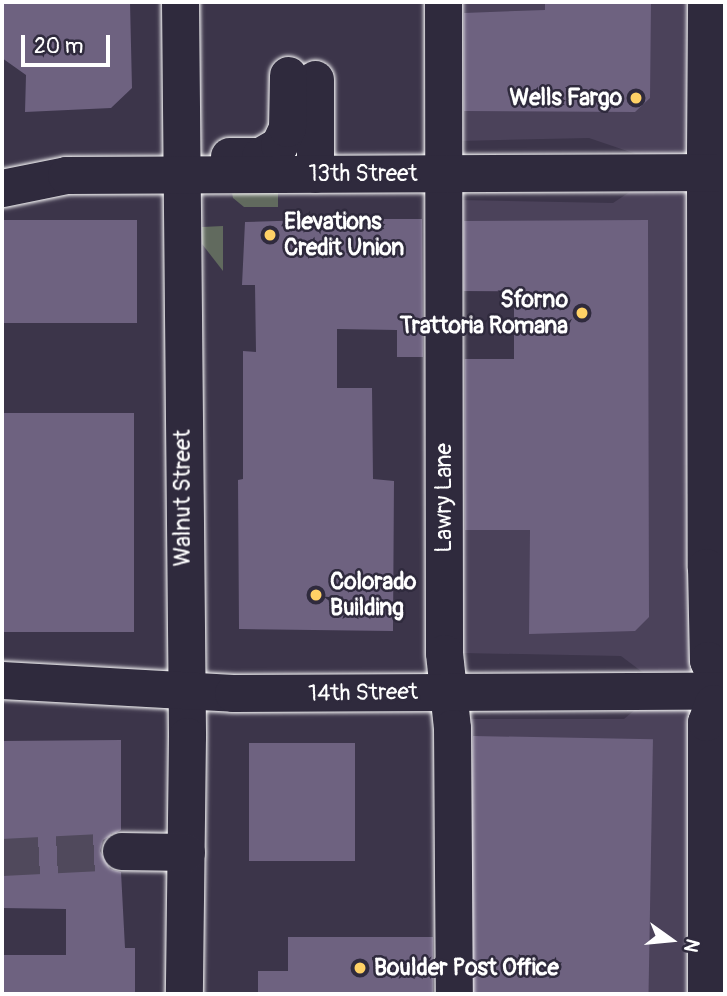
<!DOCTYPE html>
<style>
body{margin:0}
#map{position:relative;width:727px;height:996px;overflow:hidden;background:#3c354a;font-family:Pangolin,sans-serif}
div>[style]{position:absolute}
.built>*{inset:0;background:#4b425a}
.green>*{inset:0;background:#616a5e}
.building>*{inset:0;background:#6e6280;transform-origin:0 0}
.minor-tunnel>*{height:37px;margin-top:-18.5px;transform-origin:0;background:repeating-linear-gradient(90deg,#50495c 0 37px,transparent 0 55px)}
.roads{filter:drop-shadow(0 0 2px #fff) drop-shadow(0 0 2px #fff)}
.minor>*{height:37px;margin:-18.5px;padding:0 18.5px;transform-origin:18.5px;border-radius:18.5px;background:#2f2a3d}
.dots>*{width:19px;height:19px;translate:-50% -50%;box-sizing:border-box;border:4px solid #2f2a3d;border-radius:50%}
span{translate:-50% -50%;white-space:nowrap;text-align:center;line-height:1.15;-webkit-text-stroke:5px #2f2a3d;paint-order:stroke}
.poi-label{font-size:23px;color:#fff;font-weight:700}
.right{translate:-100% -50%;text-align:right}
.left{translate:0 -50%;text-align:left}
.street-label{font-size:23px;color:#fff}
.frame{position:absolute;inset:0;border:4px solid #fff;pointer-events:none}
.north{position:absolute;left:636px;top:905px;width:70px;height:70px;-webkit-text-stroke:5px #2f2a3d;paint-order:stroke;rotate:105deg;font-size:19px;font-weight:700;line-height:28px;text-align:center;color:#fff}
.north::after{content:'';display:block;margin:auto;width:24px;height:32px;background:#fff;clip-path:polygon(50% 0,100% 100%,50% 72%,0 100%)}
.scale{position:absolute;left:21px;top:35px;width:89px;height:32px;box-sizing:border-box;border:4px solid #fff;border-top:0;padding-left:9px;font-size:21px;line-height:24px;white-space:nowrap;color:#fff;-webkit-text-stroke:5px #2f2a3d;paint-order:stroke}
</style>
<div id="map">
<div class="built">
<i style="clip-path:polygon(460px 2px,725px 2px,725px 154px,639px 155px,589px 138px,459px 141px)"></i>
<i style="clip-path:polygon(725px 182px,725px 675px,645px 674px,621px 656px,462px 653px,459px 359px,514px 359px,514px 292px,458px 291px,459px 200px,613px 203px,640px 185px)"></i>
<i style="clip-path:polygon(643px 703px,725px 703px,725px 994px,463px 994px,464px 719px,624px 719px)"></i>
</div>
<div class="green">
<i style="clip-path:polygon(278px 186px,278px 207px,244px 207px,233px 198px,231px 187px)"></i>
<i style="clip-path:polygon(223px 226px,223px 271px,202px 244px,202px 227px)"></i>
</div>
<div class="building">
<i style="clip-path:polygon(2px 2px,130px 2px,132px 88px,111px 108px,25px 112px,26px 75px,2px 58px)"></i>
<i style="clip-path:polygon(545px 2px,651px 2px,650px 98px,635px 112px,464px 111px,464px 13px,545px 10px)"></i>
<i style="clip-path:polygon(340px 219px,422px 219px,423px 357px,397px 357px,397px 330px,337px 329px,337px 388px,372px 388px,373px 479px,394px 481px,393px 631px,239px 629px,238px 480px,243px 479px,243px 351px,256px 352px,255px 285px,242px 285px,245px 222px)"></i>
<i style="left:2px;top:220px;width:135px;height:103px"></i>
<i style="clip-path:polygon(648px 220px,649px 617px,635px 631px,529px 634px,530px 530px,465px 530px,465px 359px,514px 359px,514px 291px,464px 291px,464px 221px)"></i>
<i style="left:2px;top:413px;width:132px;height:219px"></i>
<i style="left:473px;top:736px;width:180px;height:258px;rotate:1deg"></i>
<i style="clip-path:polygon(121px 740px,121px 830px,103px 840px,100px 851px,110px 869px,121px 872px,125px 948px,135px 948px,135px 994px,2px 994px,2px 955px,66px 955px,66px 909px,2px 908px,2px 741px)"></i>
<i style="left:249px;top:743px;width:106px;height:118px"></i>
<i style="clip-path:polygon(288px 937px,433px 937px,433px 994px,258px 994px,258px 971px,288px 971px)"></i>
</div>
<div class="minor-tunnel">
<i style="left:2px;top:857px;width:119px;rotate:-2.9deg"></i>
</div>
<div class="roads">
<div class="minor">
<i style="left:180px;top:2px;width:734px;rotate:89.45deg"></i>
<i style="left:187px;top:736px;width:258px;rotate:90.7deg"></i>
<i style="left:443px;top:2px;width:651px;rotate:89.91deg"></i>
<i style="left:444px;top:653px;width:75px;rotate:83.9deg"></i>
<i style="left:452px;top:728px;width:266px;rotate:89.6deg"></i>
<i style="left:315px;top:79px;width:95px;rotate:90deg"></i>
<i style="left:705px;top:153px;width:151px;rotate:-89.6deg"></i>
<i style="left:229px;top:156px;width:31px"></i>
<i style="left:260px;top:156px;width:22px;rotate:-30deg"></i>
<i style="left:279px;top:145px;width:19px;rotate:-65deg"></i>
<i style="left:287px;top:128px;width:53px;rotate:-88.9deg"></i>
<i style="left:705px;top:183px;width:384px;rotate:89.9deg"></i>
<i style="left:706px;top:567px;width:93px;rotate:88.8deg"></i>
<i style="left:708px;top:660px;width:16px;rotate:68deg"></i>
<i style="left:2px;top:188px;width:65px;rotate:-11.5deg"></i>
<i style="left:66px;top:175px;width:659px;rotate:-0.26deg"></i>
<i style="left:2px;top:680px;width:231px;rotate:3.2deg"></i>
<i style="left:233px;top:693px;width:492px;rotate:-0.3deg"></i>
<i style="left:121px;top:851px;width:65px;rotate:0.9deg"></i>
<i style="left:706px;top:994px;width:272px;rotate:-90deg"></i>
<i style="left:706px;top:722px;width:20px;rotate:-70deg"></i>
</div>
</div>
<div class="dots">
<i style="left:636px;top:98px;background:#ffd166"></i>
<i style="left:270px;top:235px;background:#ffd166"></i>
<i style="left:582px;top:313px;background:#ffd166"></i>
<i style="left:316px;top:595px;background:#ffd166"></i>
<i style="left:360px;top:968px;background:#ffd166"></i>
</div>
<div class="poi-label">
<span class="right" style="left:622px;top:98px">Wells Fargo</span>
<span class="left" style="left:284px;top:235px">Elevations<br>Credit Union</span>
<span class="right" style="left:568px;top:313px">Sforno<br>Trattoria Romana</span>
<span class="left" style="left:330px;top:595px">Colorado<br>Building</span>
<span class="left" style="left:374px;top:968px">Boulder Post Office</span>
</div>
<div class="street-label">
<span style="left:363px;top:174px">13th Street</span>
<span style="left:183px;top:498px;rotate:-90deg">Walnut Street</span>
<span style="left:444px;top:498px;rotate:-90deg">Lawry Lane</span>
<span style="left:363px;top:693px;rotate:-1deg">14th Street</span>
</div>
<div class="frame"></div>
<div class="north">N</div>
<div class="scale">20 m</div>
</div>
